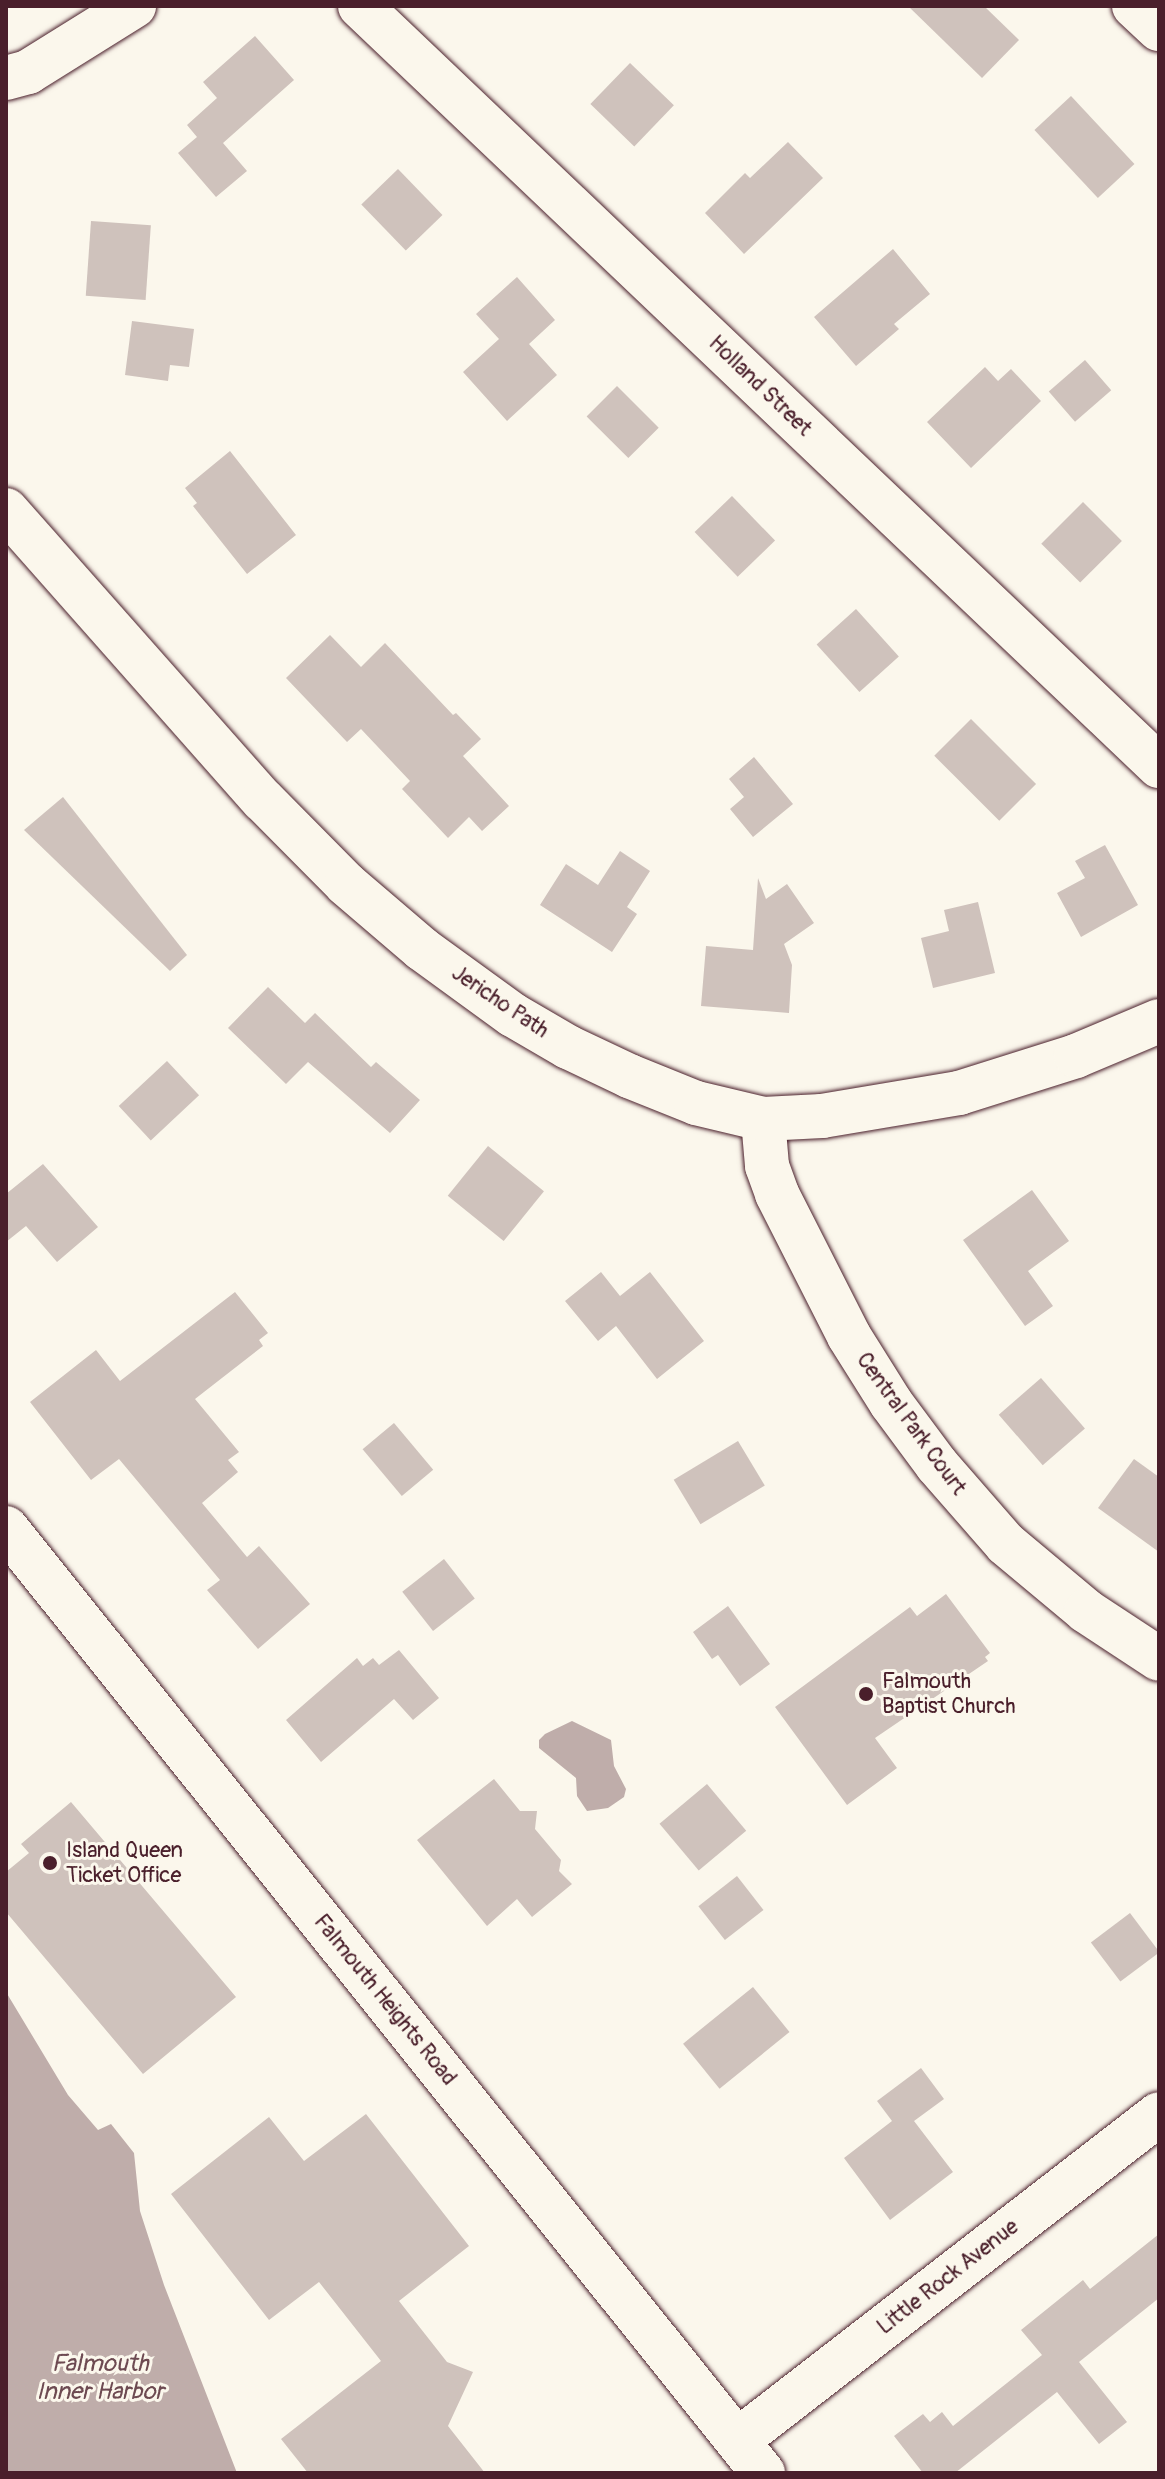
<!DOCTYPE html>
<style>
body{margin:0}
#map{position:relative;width:1165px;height:2479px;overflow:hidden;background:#fbf7ec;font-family:Pangolin,sans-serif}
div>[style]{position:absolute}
.water>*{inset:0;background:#bfadaa}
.building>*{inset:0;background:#cfc2bc;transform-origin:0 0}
.roads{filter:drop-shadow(0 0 2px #4a1f2b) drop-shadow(0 0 2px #4a1f2b)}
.minor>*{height:44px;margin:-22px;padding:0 22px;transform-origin:22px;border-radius:22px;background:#fbf7ec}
.tertiary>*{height:44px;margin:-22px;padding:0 22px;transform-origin:22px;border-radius:22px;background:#fbf7ec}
.secondary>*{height:44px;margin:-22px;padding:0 22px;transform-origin:22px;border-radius:22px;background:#fbf7ec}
.dots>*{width:22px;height:22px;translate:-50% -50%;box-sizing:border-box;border:4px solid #fbf7ec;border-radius:50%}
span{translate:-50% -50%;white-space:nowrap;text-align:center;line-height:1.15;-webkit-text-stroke:6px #fbf7ec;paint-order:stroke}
.street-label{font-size:22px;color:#4a1f2b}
.poi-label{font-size:22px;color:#4a1f2b}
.left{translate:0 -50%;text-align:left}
.water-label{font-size:24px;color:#6d4a51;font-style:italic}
.frame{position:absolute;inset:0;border:8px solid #4a1f2b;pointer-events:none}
</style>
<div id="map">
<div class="water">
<i style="clip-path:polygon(572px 1721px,611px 1740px,614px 1766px,626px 1789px,624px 1797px,608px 1808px,587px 1811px,577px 1796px,576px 1778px,539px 1748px,539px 1740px,545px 1734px)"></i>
<i style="clip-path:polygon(6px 1992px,68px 2095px,98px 2130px,111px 2124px,134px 2153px,140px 2211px,164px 2285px,237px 2473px,6px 2473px)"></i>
</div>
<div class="building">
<i style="clip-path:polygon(908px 6px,984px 6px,1019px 40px,982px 78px)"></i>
<i style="clip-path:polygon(255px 36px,294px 80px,223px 143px,247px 171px,216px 197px,178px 153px,197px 137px,187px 125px,217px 98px,203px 82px)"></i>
<i style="left:630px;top:63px;width:61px;height:57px;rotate:44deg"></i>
<i style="left:1071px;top:96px;width:93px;height:50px;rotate:47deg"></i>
<i style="clip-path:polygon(788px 142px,823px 178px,744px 254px,705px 213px,745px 173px,750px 178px)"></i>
<i style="left:398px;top:169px;width:64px;height:51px;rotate:46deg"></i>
<i style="left:91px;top:221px;width:60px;height:75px;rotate:4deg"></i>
<i style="clip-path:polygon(893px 249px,930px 294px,894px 324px,899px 329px,856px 366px,814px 317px)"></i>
<i style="clip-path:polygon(517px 277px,555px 320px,529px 344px,557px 375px,507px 421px,463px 372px,499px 339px,476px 314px)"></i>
<i style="clip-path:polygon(132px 321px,194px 329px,189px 367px,170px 365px,168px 381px,125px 375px)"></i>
<i style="left:1085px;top:360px;width:40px;height:48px;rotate:49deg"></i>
<i style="clip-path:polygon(985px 367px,998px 381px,1011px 369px,1041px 401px,971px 468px,927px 422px)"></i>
<i style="left:617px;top:386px;width:59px;height:43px;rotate:45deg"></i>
<i style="clip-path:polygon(230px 451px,296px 535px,247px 574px,193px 506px,197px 503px,185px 488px)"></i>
<i style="left:732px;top:496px;width:62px;height:52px;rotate:46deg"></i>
<i style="left:1083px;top:502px;width:55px;height:59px;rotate:45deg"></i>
<i style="left:856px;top:609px;width:64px;height:53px;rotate:48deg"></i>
<i style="clip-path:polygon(330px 635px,361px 667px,385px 643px,453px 715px,456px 713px,481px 739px,463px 756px,509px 806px,482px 831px,469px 817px,448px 838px,402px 789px,410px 781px,361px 729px,347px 742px,286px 678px)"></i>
<i style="left:971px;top:719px;width:92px;height:52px;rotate:45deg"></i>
<i style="clip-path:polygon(754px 757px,793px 804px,753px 837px,730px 809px,744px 797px,729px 779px)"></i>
<i style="clip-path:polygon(63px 797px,187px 955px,170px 971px,24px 830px)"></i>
<i style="clip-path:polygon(1105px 845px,1138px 905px,1081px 937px,1057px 893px,1085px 878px,1075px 861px)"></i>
<i style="clip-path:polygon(620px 851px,650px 871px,627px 907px,637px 914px,612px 952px,540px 905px,566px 864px,598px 885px)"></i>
<i style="clip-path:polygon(758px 878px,766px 899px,787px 884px,814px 923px,784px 944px,792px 965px,789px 1013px,701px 1006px,706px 946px,753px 950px)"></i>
<i style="clip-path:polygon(978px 902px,995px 973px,933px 988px,921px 938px,949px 931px,944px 910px)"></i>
<i style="clip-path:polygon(268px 987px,305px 1023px,315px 1013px,371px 1067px,376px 1062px,420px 1100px,390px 1133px,308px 1062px,286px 1084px,228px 1028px)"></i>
<i style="left:167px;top:1061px;width:47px;height:66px;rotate:47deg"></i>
<i style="left:488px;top:1146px;width:72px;height:64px;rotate:39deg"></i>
<i style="clip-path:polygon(43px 1164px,98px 1227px,57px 1262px,26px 1226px,6px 1242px,6px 1194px)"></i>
<i style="clip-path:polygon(1032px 1190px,1069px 1241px,1028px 1271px,1053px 1306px,1025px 1326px,963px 1240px)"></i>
<i style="clip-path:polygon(601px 1272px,620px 1296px,650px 1272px,704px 1341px,657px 1379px,616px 1326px,598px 1341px,565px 1301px)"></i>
<i style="clip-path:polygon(235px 1292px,268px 1333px,259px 1340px,263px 1346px,195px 1399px,239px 1452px,228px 1460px,238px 1472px,202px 1503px,247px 1557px,259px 1546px,310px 1604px,258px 1649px,207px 1590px,220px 1580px,119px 1459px,91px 1480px,30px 1402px,96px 1350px,120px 1381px)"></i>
<i style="left:1041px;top:1378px;width:67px;height:56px;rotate:49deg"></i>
<i style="left:394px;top:1423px;width:61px;height:41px;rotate:50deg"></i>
<i style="left:738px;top:1441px;width:52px;height:75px;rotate:59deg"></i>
<i style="clip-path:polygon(1134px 1459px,1159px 1477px,1159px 1552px,1098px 1508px)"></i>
<i style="left:444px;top:1559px;width:50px;height:53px;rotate:52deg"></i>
<i style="clip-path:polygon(946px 1594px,990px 1653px,985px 1657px,988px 1661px,875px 1738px,897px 1768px,847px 1805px,775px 1707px,910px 1607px,917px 1616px)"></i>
<i style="clip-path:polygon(728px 1606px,770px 1664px,740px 1686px,718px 1655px,712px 1659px,693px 1632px)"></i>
<i style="clip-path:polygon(399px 1650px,439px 1698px,413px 1720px,394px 1699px,321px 1762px,286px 1720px,357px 1658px,363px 1666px,373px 1658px,379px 1665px)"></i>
<i style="clip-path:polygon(494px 1779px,520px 1811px,537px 1811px,535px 1829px,561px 1860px,559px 1871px,572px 1884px,532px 1917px,517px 1899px,487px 1926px,417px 1840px)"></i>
<i style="left:707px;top:1784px;width:61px;height:62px;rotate:50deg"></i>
<i style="clip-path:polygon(71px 1802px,236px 1997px,143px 2074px,6px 1912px,6px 1872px,29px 1853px,21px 1844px)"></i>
<i style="left:737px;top:1876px;width:43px;height:49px;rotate:52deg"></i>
<i style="left:1130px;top:1913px;width:49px;height:49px;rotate:53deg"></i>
<i style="left:753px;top:1987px;width:58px;height:90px;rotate:51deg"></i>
<i style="clip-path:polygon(921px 2068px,944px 2099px,914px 2121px,953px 2172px,890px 2220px,844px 2158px,892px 2121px,877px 2101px)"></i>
<i style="clip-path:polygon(366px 2114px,469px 2246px,399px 2301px,447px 2362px,473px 2372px,448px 2426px,485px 2473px,308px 2473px,281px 2439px,381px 2361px,319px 2282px,269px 2320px,171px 2194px,269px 2117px,304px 2161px)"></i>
<i style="clip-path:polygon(1159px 2234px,1159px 2298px,1079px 2362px,1127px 2422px,1099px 2444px,1057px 2392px,955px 2473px,923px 2473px,894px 2436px,923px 2414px,930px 2422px,942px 2412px,953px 2426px,1042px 2355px,1021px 2330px,1083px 2280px,1090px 2289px)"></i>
</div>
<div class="roads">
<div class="minor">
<i style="left:360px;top:6px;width:1103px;rotate:43.57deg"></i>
<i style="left:1134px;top:6px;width:34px;rotate:43deg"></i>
<i style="left:6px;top:78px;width:23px;rotate:-15deg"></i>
<i style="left:28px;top:72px;width:125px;rotate:-31.9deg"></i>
<i style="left:763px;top:1119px;width:47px;rotate:85.1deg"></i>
<i style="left:767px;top:1166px;width:30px;rotate:70deg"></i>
<i style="left:777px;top:1194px;width:159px;rotate:63.1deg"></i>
<i style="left:849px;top:1336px;width:79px;rotate:57.9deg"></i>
<i style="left:891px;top:1403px;width:77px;rotate:53.4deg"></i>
<i style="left:937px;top:1465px;width:105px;rotate:48.9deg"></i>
<i style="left:1006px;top:1544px;width:104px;rotate:39.9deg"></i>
<i style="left:1086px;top:1611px;width:87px;rotate:33.3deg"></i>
<i style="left:738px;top:2440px;width:532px;rotate:-37.75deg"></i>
</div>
<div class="tertiary">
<i style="left:6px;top:510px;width:387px;rotate:48.5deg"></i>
<i style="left:263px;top:800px;width:118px;rotate:45.3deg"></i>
<i style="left:346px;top:884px;width:100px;rotate:40.5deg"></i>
<i style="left:422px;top:949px;width:112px;rotate:36deg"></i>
<i style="left:513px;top:1015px;width:64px;rotate:30.2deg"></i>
<i style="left:568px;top:1047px;width:68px;rotate:25.4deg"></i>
<i style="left:629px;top:1076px;width:72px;rotate:21.9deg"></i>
<i style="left:696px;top:1103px;width:69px;rotate:13.4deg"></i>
<i style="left:763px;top:1119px;width:59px;rotate:-2.9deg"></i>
<i style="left:822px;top:1116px;width:139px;rotate:-9.5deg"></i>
<i style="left:959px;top:1093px;width:123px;rotate:-17.5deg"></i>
<i style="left:1076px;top:1056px;width:90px;rotate:-22.9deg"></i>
</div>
<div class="secondary">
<i style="left:6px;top:1528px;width:1211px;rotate:51.3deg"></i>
</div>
</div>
<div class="dots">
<i style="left:866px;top:1694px;background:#4a1f2b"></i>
<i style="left:50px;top:1863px;background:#4a1f2b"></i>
</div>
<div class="street-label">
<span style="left:760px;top:386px;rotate:44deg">Holland Street</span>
<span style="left:500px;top:1002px;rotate:34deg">Jericho Path</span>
<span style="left:911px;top:1424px;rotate:54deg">Central Park Court</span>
<span style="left:385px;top:2000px;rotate:51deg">Falmouth Heights Road</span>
<span style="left:948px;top:2277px;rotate:-38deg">Little Rock Avenue</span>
</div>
<div class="poi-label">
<span class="left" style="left:882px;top:1694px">Falmouth<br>Baptist Church</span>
<span class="left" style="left:66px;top:1863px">Island Queen<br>Ticket Office</span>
</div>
<div class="water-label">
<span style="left:100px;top:2378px">Falmouth<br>Inner Harbor</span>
</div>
<div class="frame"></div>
</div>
